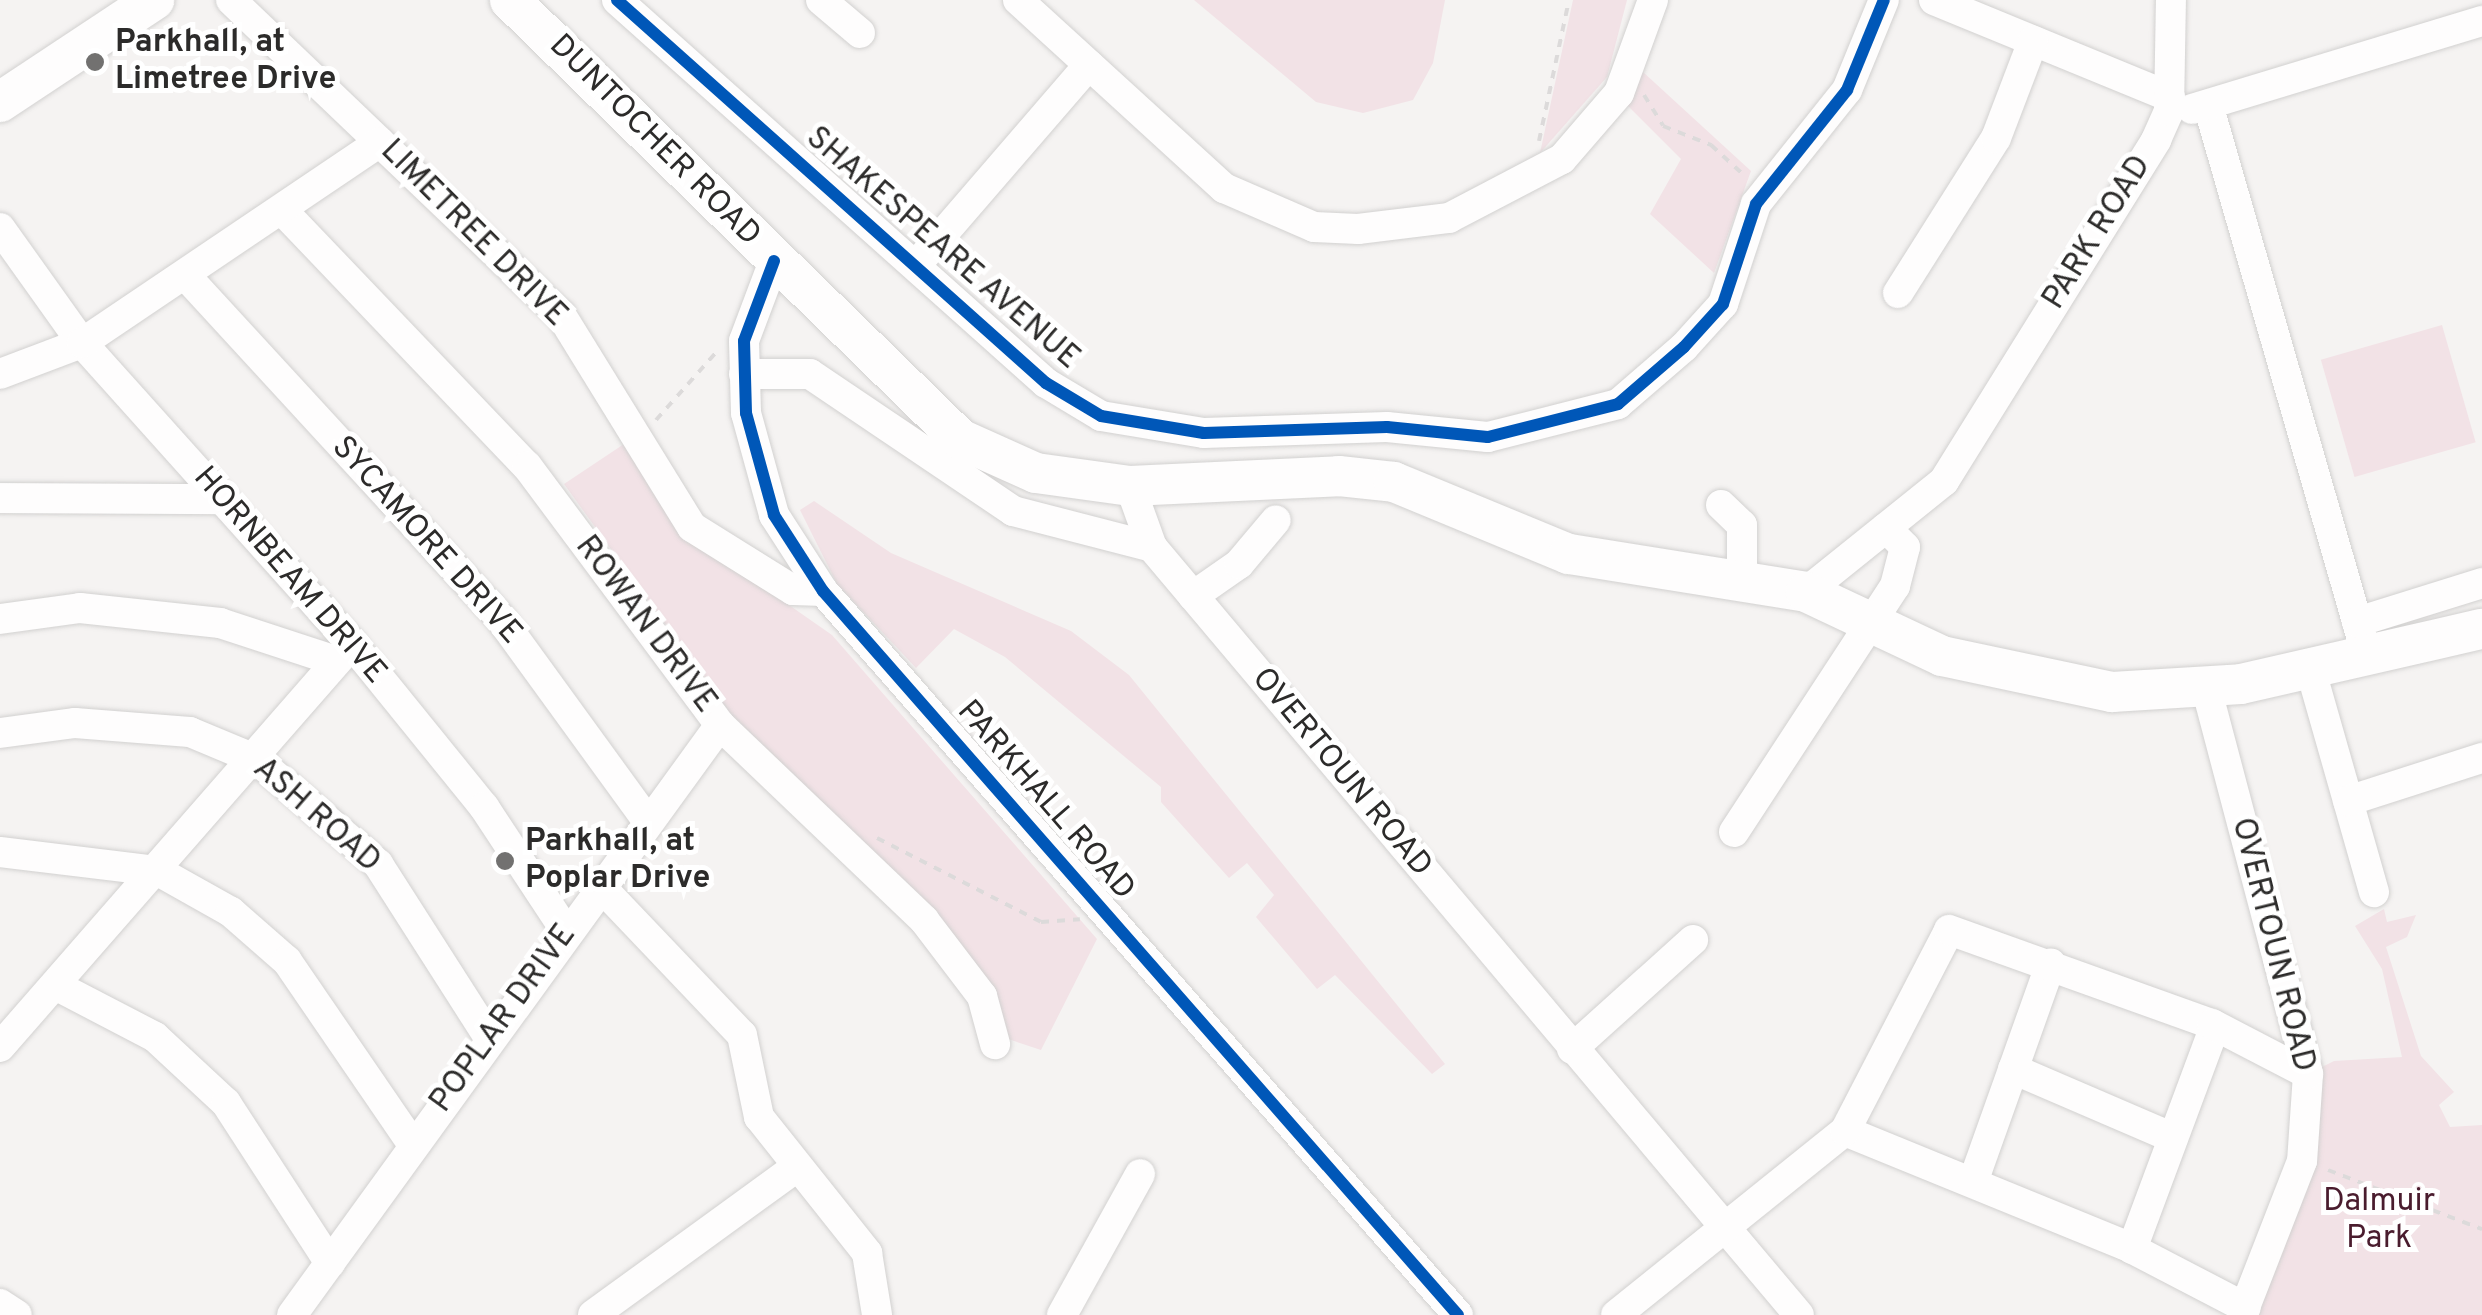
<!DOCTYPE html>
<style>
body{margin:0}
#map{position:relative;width:2482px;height:1315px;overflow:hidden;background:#f5f3f2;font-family:Overpass,sans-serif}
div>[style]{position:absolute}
.green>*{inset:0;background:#f2e2e6;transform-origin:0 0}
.path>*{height:4px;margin-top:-2px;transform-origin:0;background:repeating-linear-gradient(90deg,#dcdada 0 8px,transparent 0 16px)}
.roads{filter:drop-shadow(0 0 2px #d2d1d0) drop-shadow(0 0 2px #d2d1d0)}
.minor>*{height:30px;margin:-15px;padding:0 15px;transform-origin:15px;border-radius:15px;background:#fefdfd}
.major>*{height:40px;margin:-20px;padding:0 20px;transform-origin:20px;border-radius:20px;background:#fefdfd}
.cycleway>*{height:12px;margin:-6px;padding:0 6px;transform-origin:6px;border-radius:6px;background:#0057b8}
.dots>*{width:28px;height:28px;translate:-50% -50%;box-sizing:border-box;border:5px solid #fff;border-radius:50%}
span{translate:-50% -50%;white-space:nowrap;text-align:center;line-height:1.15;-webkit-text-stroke:10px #fff;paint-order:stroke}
.poi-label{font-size:32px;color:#2c2b2a;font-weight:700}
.left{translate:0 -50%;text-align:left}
.street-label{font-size:32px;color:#2c2b2a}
.park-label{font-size:32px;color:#4a1c2e}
</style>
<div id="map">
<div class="green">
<i style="clip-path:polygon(1194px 0,1445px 0,1433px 63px,1413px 100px,1363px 113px,1316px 102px)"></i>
<i style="clip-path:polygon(1573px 0,1627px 0,1607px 77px,1540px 153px)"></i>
<i style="clip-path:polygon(1643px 72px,1751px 171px,1714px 273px,1650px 214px,1681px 159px,1624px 102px)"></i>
<i style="left:2442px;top:325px;width:122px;height:126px;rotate:74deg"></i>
<i style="clip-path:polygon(624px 444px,693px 538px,832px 635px,1097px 939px,1041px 1050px,1008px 1039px,740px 728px,564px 484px)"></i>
<i style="clip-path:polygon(814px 501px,891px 553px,1071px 631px,1129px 675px,1445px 1064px,1432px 1074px,1335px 975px,1317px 989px,1256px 917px,1274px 895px,1247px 863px,1229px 878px,1161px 802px,1161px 787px,1005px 657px,954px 629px,916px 668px,837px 584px,800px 510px)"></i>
<i style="clip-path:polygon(2384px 909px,2387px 922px,2416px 915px,2407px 937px,2386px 947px,2421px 1056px,2454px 1092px,2439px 1105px,2450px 1127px,2482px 1125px,2482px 1315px,2242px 1315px,2302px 1162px,2308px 1074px,2334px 1061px,2402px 1057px,2382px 969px,2355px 926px)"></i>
</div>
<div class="path">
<i style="left:1644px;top:95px;width:36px;rotate:58deg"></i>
<i style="left:1663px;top:126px;width:52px;rotate:21.6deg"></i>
<i style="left:1711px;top:145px;width:47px;rotate:42.4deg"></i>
<i style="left:1539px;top:141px;width:144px;rotate:-78deg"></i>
<i style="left:656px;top:420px;width:95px;rotate:-48.4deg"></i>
<i style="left:877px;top:838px;width:184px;rotate:27.1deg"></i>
<i style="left:1041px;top:922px;width:39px;rotate:-4deg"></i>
<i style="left:2328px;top:1170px;width:165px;rotate:21deg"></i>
</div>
<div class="roads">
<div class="minor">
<i style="left:231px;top:0;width:456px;rotate:43.7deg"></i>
<i style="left:561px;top:315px;width:249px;rotate:58.3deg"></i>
<i style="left:692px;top:527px;width:119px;rotate:32deg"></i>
<i style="left:793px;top:590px;width:30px;rotate:2deg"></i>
<i style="left:617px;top:0;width:575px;rotate:41.76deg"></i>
<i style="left:1046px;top:383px;width:64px;rotate:31deg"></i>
<i style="left:1101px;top:416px;width:104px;rotate:9.4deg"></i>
<i style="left:1204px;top:433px;width:183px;rotate:-1.9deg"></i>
<i style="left:1387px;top:427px;width:101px;rotate:5.7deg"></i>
<i style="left:1488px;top:437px;width:134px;rotate:-14.2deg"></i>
<i style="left:1618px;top:404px;width:87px;rotate:-40.8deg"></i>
<i style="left:1684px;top:347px;width:58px;rotate:-47.8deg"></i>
<i style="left:1723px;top:304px;width:105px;rotate:-71.7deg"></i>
<i style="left:1756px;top:204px;width:146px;rotate:-51.4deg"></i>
<i style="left:1847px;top:90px;width:97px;rotate:-67.7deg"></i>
<i style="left:821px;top:0;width:51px;rotate:40.2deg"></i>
<i style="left:1018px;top:0;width:279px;rotate:42.4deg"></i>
<i style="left:1224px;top:188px;width:98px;rotate:23.4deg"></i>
<i style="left:1314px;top:227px;width:44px;rotate:2.6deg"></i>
<i style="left:1358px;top:229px;width:92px;rotate:-6.9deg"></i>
<i style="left:1449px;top:218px;width:127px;rotate:-27.6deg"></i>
<i style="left:1562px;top:159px;width:87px;rotate:-49.2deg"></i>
<i style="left:1619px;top:93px;width:99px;rotate:-69.9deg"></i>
<i style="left:1934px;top:0;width:255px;rotate:22.3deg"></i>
<i style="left:2209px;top:108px;width:574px;rotate:73.93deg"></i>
<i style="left:2192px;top:109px;width:303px;rotate:-16.9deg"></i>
<i style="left:282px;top:210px;width:354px;rotate:46.3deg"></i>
<i style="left:527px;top:466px;width:323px;rotate:53.3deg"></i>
<i style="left:720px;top:725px;width:282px;rotate:43.7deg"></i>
<i style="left:924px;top:920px;width:96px;rotate:52.7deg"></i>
<i style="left:982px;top:996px;width:50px;rotate:74.8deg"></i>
<i style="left:0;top:228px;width:141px;rotate:54.5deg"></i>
<i style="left:82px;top:343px;width:404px;rotate:48.1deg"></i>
<i style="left:352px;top:644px;width:210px;rotate:51deg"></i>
<i style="left:484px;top:807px;width:151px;rotate:56.6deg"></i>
<i style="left:774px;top:261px;width:85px;rotate:110.6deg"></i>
<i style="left:744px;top:341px;width:72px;rotate:88.4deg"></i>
<i style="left:746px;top:413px;width:106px;rotate:74.6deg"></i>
<i style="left:774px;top:515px;width:90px;rotate:57.2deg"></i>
<i style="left:823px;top:591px;width:963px;rotate:48.75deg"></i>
<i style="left:917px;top:264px;width:263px;rotate:-49.2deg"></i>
<i style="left:185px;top:275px;width:466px;rotate:47.4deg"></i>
<i style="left:500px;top:618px;width:252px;rotate:54deg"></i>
<i style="left:1898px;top:293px;width:183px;rotate:-57.7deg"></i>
<i style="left:1996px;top:138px;width:104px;rotate:-69.1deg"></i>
<i style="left:0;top:374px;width:88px;rotate:-20.7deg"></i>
<i style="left:82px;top:343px;width:359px;rotate:-34deg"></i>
<i style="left:744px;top:374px;width:66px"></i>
<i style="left:810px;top:374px;width:245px;rotate:34deg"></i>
<i style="left:1013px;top:511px;width:144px;rotate:14.5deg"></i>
<i style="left:1130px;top:486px;width:65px;rotate:70.2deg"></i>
<i style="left:1152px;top:547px;width:1004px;rotate:49.89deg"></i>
<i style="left:0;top:498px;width:221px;rotate:0.3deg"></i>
<i style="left:1721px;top:505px;width:29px;rotate:44deg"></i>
<i style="left:1742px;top:525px;width:52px;rotate:90deg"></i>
<i style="left:1806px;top:592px;width:177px;rotate:-38.8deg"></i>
<i style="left:1944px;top:481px;width:402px;rotate:-58.1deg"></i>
<i style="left:2156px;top:140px;width:32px;rotate:-66deg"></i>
<i style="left:2169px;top:111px;width:111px;rotate:-89deg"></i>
<i style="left:1193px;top:596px;width:56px;rotate:-34.8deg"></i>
<i style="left:1239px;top:564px;width:57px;rotate:-49.9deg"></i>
<i style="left:0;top:619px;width:81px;rotate:-7.8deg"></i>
<i style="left:80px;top:608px;width:141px;rotate:6.1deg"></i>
<i style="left:220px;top:623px;width:122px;rotate:18.1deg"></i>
<i style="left:2357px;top:622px;width:131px;rotate:-17.3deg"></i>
<i style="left:2311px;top:671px;width:230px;rotate:74.1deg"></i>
<i style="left:2206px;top:687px;width:400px;rotate:75.2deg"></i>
<i style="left:2308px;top:1074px;width:87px;rotate:93.9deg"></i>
<i style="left:2302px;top:1161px;width:165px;rotate:111.3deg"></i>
<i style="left:0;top:733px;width:76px;rotate:-7.6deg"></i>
<i style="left:75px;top:723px;width:115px;rotate:4.5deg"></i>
<i style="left:190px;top:732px;width:73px;rotate:22.7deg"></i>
<i style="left:257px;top:760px;width:160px;rotate:40.7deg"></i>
<i style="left:378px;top:864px;width:208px;rotate:57.4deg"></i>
<i style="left:2348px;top:801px;width:141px;rotate:-17.8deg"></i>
<i style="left:1734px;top:832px;width:294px;rotate:-56.8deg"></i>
<i style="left:1895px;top:586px;width:40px;rotate:-75.6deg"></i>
<i style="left:1905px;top:547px;width:27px;rotate:-135deg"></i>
<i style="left:0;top:852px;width:159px;rotate:6.9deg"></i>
<i style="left:158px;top:871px;width:84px;rotate:29.3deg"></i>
<i style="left:231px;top:912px;width:74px;rotate:41.2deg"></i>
<i style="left:287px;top:961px;width:223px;rotate:55.6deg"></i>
<i style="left:601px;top:887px;width:204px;rotate:46.4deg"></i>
<i style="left:742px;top:1035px;width:84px;rotate:78.3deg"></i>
<i style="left:759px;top:1117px;width:174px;rotate:51.5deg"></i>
<i style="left:867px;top:1253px;width:63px;rotate:80.8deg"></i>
<i style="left:59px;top:987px;width:108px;rotate:27.5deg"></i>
<i style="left:155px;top:1037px;width:97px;rotate:42.9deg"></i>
<i style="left:226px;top:1103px;width:191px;rotate:57deg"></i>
<i style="left:0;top:1047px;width:535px;rotate:-48.86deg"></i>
<i style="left:1572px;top:1049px;width:163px;rotate:-42deg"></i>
<i style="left:2013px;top:1069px;width:174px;rotate:23.3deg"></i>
<i style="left:1845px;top:1131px;width:302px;rotate:22.2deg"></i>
<i style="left:2125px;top:1245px;width:136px;rotate:27.5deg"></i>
<i style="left:1973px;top:1182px;width:232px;rotate:-70.4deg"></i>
<i style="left:2132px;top:1249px;width:238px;rotate:-69.6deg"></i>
<i style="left:0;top:1304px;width:20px;rotate:33deg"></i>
<i style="left:292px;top:1315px;width:729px;rotate:-54.04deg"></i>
<i style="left:593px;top:1315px;width:250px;rotate:-36deg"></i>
<i style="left:1062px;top:1315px;width:161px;rotate:-61deg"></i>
<i style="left:1616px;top:1315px;width:294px;rotate:-38.8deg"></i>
<i style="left:1845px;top:1131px;width:226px;rotate:-62.6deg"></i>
<i style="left:1949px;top:930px;width:279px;rotate:19.7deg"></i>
<i style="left:2212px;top:1024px;width:108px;rotate:27.5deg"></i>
</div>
<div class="major">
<i style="left:510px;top:0;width:629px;rotate:44.29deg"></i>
<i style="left:960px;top:439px;width:83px;rotate:24.1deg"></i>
<i style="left:1036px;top:473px;width:95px;rotate:7.9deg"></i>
<i style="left:1130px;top:486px;width:209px;rotate:-2.7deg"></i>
<i style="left:1339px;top:476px;width:55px;rotate:6.2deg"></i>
<i style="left:1394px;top:482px;width:189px;rotate:22.4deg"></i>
<i style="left:1569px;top:554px;width:240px;rotate:9.1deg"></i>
<i style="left:1806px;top:592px;width:150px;rotate:25.2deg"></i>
<i style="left:1942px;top:656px;width:174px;rotate:12deg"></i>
<i style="left:2112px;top:692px;width:129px;rotate:-3.5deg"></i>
<i style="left:2241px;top:684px;width:247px;rotate:-12.9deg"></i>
<i style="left:0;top:102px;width:185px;rotate:-33.5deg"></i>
</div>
</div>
<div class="cycleway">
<i style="left:617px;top:0;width:575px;rotate:41.76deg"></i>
<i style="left:1046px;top:383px;width:64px;rotate:31deg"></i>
<i style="left:1101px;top:416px;width:104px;rotate:9.4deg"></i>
<i style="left:1204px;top:433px;width:183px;rotate:-1.9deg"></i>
<i style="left:1387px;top:427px;width:101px;rotate:5.7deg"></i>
<i style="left:1488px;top:437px;width:134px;rotate:-14.2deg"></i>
<i style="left:1618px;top:404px;width:87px;rotate:-40.8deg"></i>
<i style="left:1684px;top:347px;width:58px;rotate:-47.8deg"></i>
<i style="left:1723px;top:304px;width:105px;rotate:-71.7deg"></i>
<i style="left:1756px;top:204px;width:146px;rotate:-51.4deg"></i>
<i style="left:1847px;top:90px;width:97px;rotate:-67.7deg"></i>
<i style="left:774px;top:261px;width:85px;rotate:110.6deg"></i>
<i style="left:744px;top:341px;width:72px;rotate:88.4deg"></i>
<i style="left:746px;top:413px;width:106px;rotate:74.6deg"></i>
<i style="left:774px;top:515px;width:90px;rotate:57.2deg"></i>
<i style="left:823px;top:591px;width:963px;rotate:48.75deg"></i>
</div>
<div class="dots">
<i style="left:95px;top:62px;background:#727170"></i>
<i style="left:505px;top:861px;background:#727170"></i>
</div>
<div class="poi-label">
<span class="left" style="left:115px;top:62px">Parkhall, at<br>Limetree Drive</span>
<span class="left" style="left:525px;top:861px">Parkhall, at<br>Poplar Drive</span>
</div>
<div class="street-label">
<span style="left:654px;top:141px;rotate:45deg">DUNTOCHER ROAD</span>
<span style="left:2098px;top:233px;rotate:-58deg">PARK ROAD</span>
<span style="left:473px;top:234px;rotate:45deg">LIMETREE DRIVE</span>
<span style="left:942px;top:249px;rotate:41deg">SHAKESPEARE AVENUE</span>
<span style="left:426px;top:541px;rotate:48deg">SYCAMORE DRIVE</span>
<span style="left:289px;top:576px;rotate:49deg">HORNBEAM DRIVE</span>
<span style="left:645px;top:625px;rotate:53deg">ROWAN DRIVE</span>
<span style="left:1341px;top:773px;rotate:50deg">OVERTOUN ROAD</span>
<span style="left:1045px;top:801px;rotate:49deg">PARKHALL ROAD</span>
<span style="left:316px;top:816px;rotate:41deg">ASH ROAD</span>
<span style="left:2272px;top:945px;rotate:76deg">OVERTOUN ROAD</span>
<span style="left:504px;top:1019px;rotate:-54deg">POPLAR DRIVE</span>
</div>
<div class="park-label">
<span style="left:2379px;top:1221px">Dalmuir<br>Park</span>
</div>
</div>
